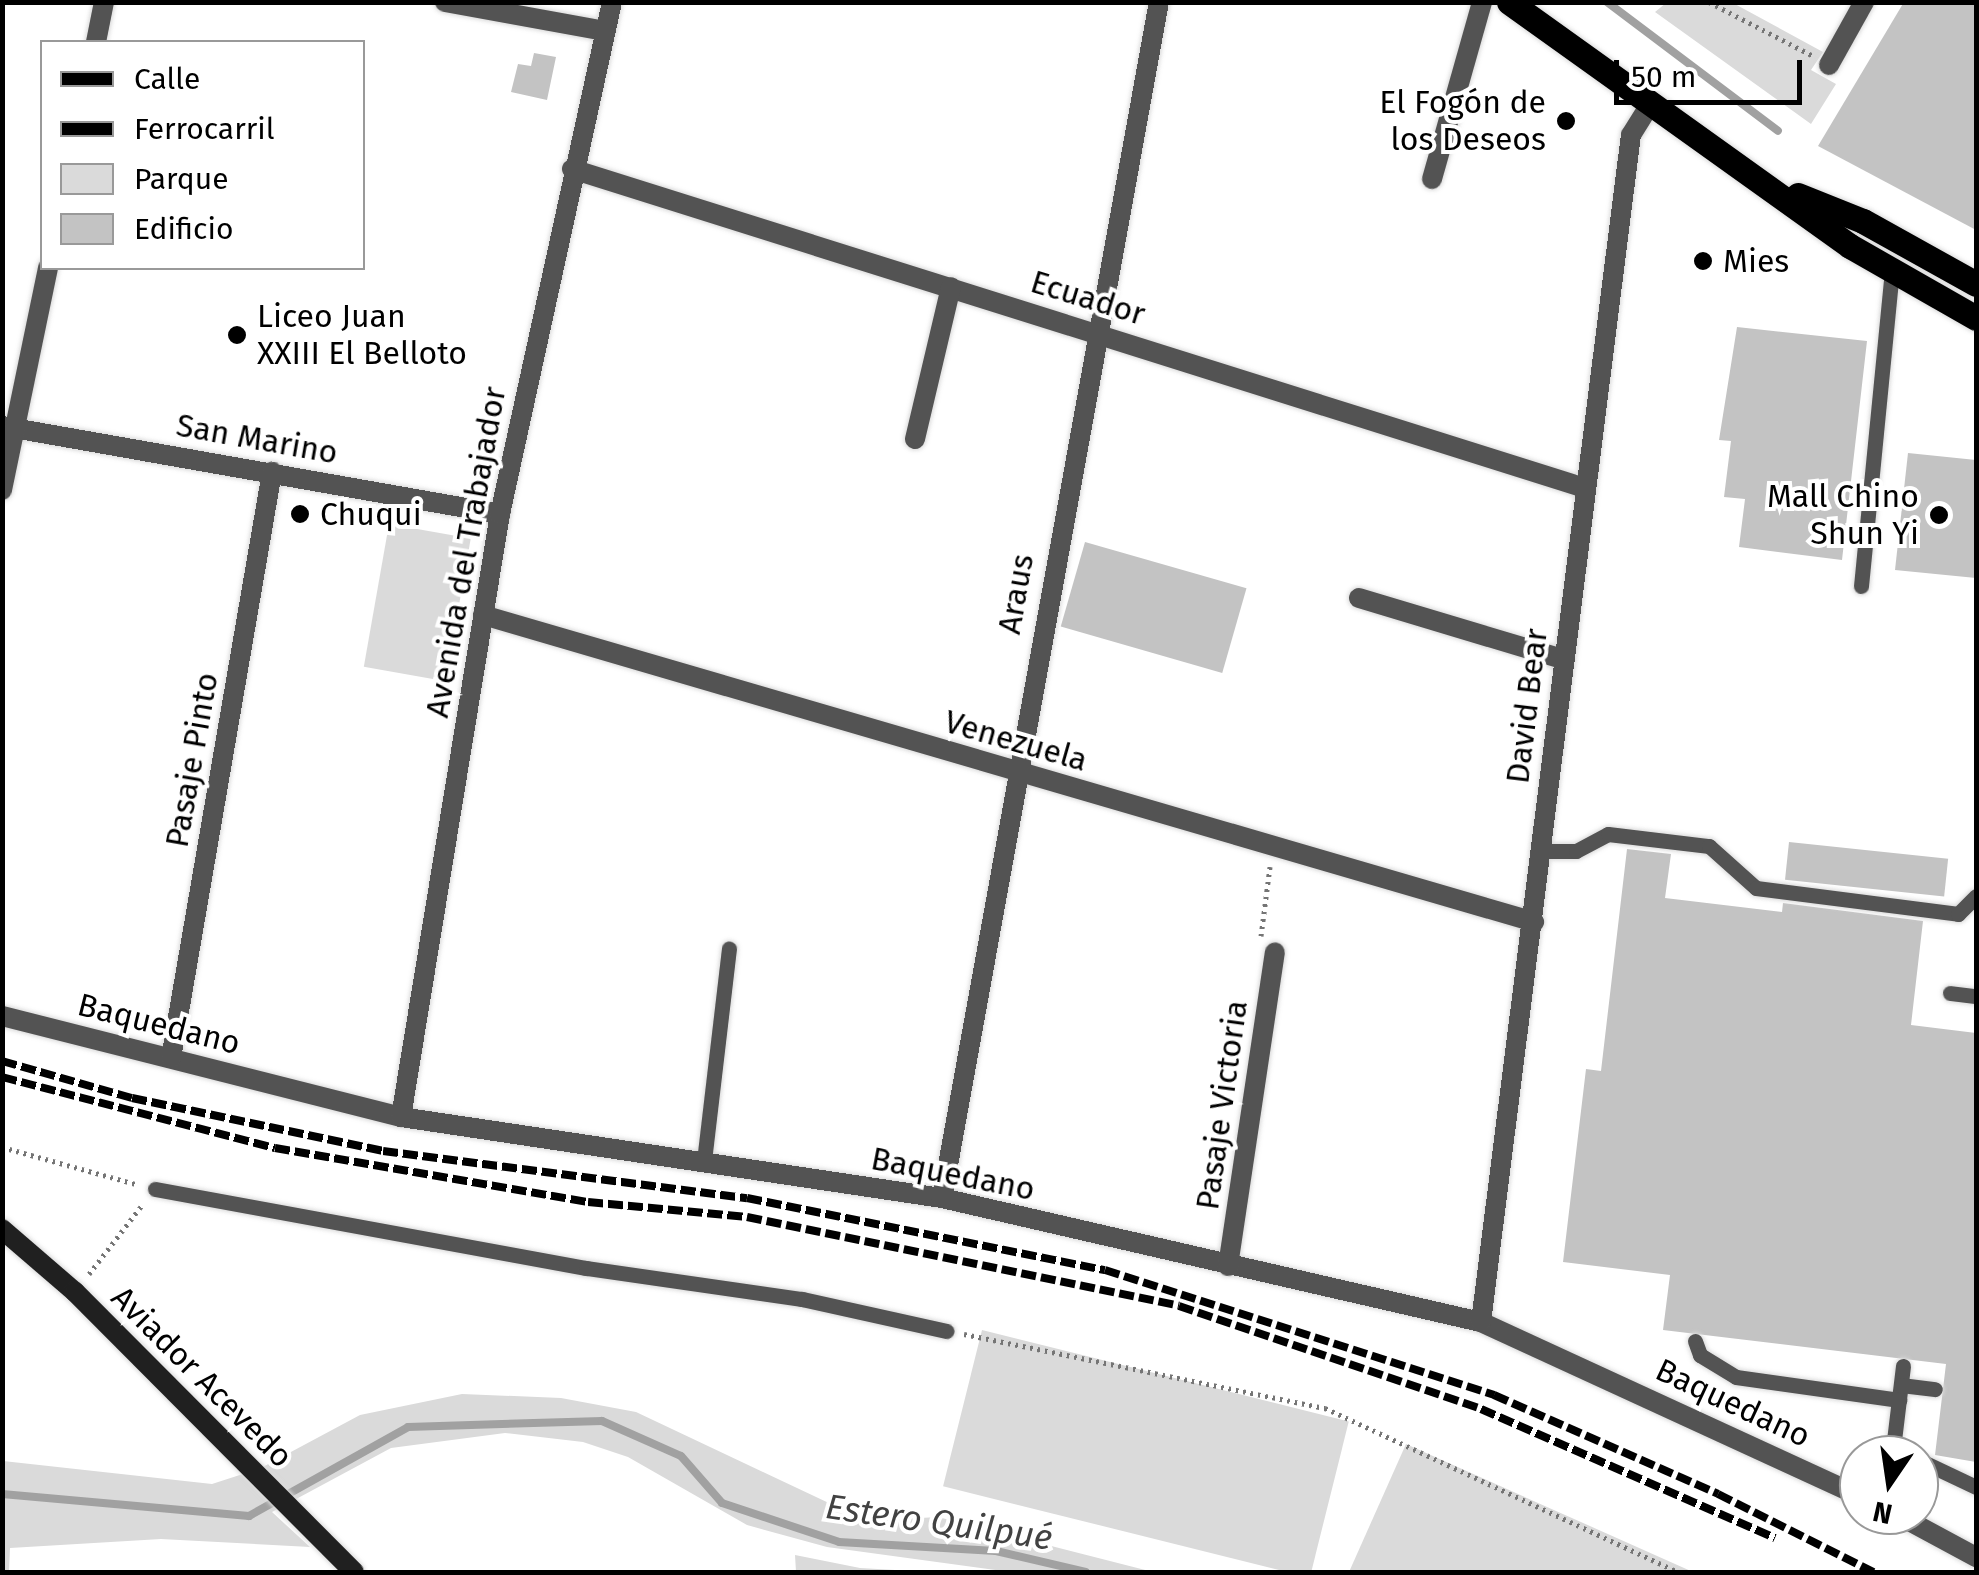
<!DOCTYPE html>
<meta charset="utf-8">
<style>
body{margin:0}
#map{position:relative;width:1979px;height:1575px;overflow:hidden;background:#fff;font-family:"Fira Sans",sans-serif}
div>[style]{position:absolute}
.green>*{inset:0;background:#dadada;transform-origin:0 0}
.stream>*{height:8px;margin:-4px;padding:0 4px;transform-origin:4px;border-radius:4px;background:#a1a1a1}
.building>*{inset:0;background:#c3c3c3;transform-origin:0 0}
.path>*{height:5px;margin-top:-2.5px;transform-origin:0;background:repeating-linear-gradient(90deg,#757575 0 2.5px,transparent 0 7.5px)}
.roads{filter:drop-shadow(0 0 2px #dbdbdb) drop-shadow(0 0 2px #dbdbdb)}
.lane>*{height:15px;margin:-7.5px;padding:0 7.5px;transform-origin:7.5px;border-radius:7.5px;background:#535353}
.street>*{height:20px;margin:-10px;padding:0 10px;transform-origin:10px;border-radius:10px;background:#535353}
.secondary>*{height:20px;margin:-10px;padding:0 10px;transform-origin:10px;border-radius:10px;background:#202020}
.primary>*{height:25px;margin:-12.5px;padding:0 12.5px;transform-origin:12.5px;border-radius:12.5px;background:#000}
.rail>*{height:8px;margin-top:-4px;transform-origin:0;background:repeating-linear-gradient(90deg,#000 0 15px,transparent 0 20px)}
.dots>*{width:28px;height:28px;translate:-50% -50%;box-sizing:border-box;border:5px solid #fff;border-radius:50%}
span{translate:-50% -50%;white-space:nowrap;text-align:center;line-height:1.15;-webkit-text-stroke:8px #fff;paint-order:stroke}
.poi-label{font-size:32px;color:#000}
.right{translate:-100% -50%;text-align:right}
.left{translate:0 -50%;text-align:left}
.street-label{font-size:32px;color:#000}
.water-label{font-size:35px;color:#424242;font-style:italic}
.frame{position:absolute;inset:0;border:5px solid #000;pointer-events:none}
.legend{position:absolute;left:40px;top:40px;width:325px;height:230px;box-sizing:border-box;background:#fff;border:2px solid #999;margin:0;padding:12px 18px;list-style:none;font-size:30px;color:#000}
.legend li{display:flex;align-items:center;gap:20px;height:50px}
.legend b{width:50px;border:2px solid #999}
.north{position:absolute;left:1839px;top:1435px;width:100px;height:100px;box-sizing:border-box;background:#fff;border:2px solid #999;border-radius:50%;rotate:193deg;font-size:28px;font-weight:700;line-height:40px;text-align:center;color:#000}
.north::after{content:'';display:block;margin:auto;width:35px;height:45px;background:#000;clip-path:polygon(50% 0,100% 100%,50% 72%,0 100%)}
.scale{position:absolute;left:1614px;top:60px;width:188px;height:45px;box-sizing:border-box;border:5px solid #000;border-top:0;padding-left:12px;font-size:30px;line-height:35px;white-space:nowrap;color:#000;-webkit-text-stroke:8px #fff;paint-order:stroke}
</style>
<div id="map">
<div class="green">
<i style="clip-path:polygon(1666px 3px,1733px 3px,1823px 52px,1811px 70px,1836px 84px,1811px 124px,1655px 12px)"></i>
<i style="left:389px;top:524px;width:83px;height:145px;rotate:10deg"></i>
<i style="left:982px;top:1330px;width:378px;height:161px;rotate:14deg"></i>
<i style="clip-path:polygon(462px 1394px,561px 1398px,636px 1412px,867px 1521px,938px 1517px,1153px 1572px,1010px 1572px,827px 1547px,747px 1525px,628px 1457px,583px 1442px,505px 1433px,391px 1448px,272px 1512px,310px 1547px,161px 1539px,10px 1548px,9px 1572px,3px 1572px,3px 1461px,212px 1484px,261px 1468px,360px 1415px)"></i>
<i style="clip-path:polygon(1406px 1444px,1693px 1572px,1349px 1572px)"></i>
<i style="clip-path:polygon(795px 1555px,860px 1568px,930px 1572px,796px 1572px)"></i>
</div>
<div class="stream">
<i style="left:1607px;top:2px;width:214px;rotate:37deg"></i>
<i style="left:2px;top:1494px;width:248px;rotate:5.1deg"></i>
<i style="left:249px;top:1516px;width:182px;rotate:-29.2deg"></i>
<i style="left:408px;top:1427px;width:194px;rotate:-1.8deg"></i>
<i style="left:602px;top:1421px;width:86px;rotate:23.9deg"></i>
<i style="left:681px;top:1456px;width:62px;rotate:48.9deg"></i>
<i style="left:722px;top:1503px;width:123px;rotate:18.4deg"></i>
<i style="left:839px;top:1542px;width:157px;rotate:3.3deg"></i>
<i style="left:996px;top:1551px;width:92px;rotate:13.1deg"></i>
</div>
<div class="building">
<i style="clip-path:polygon(1904px 2px,1976px 2px,1976px 230px,1818px 146px)"></i>
<i style="clip-path:polygon(534px 53px,556px 57px,547px 100px,511px 92px,518px 64px,531px 66px)"></i>
<i style="clip-path:polygon(1737px 327px,1867px 341px,1842px 560px,1739px 547px,1745px 499px,1724px 497px,1731px 441px,1719px 440px)"></i>
<i style="clip-path:polygon(1908px 453px,1976px 460px,1976px 578px,1895px 570px)"></i>
<i style="left:1085px;top:542px;width:168px;height:88px;rotate:16deg"></i>
<i style="left:1789px;top:842px;width:160px;height:38px;rotate:6deg"></i>
<i style="clip-path:polygon(1627px 849px,1671px 854px,1665px 898px,1782px 912px,1783px 903px,1923px 921px,1911px 1025px,1976px 1033px,1976px 1462px,1935px 1455px,1946px 1364px,1663px 1330px,1670px 1275px,1563px 1262px,1586px 1069px,1601px 1071px)"></i>
</div>
<div class="path">
<i style="left:1709px;top:2px;width:117px;rotate:27.4deg"></i>
<i style="left:1261px;top:936px;width:70px;rotate:-82.6deg"></i>
<i style="left:2px;top:1147px;width:142px;rotate:15.5deg"></i>
<i style="left:89px;top:1274px;width:88px;rotate:-52.4deg"></i>
<i style="left:964px;top:1334px;width:369px;rotate:11.6deg"></i>
<i style="left:1325px;top:1408px;width:390px;rotate:24.9deg"></i>
</div>
<div class="roads">
<div class="lane">
<i style="left:1861px;top:586px;width:318px;rotate:-84.4deg"></i>
<i style="left:1541px;top:851px;width:35px"></i>
<i style="left:1576px;top:851px;width:36px;rotate:-28deg"></i>
<i style="left:1608px;top:834px;width:102px;rotate:6.8deg"></i>
<i style="left:1709px;top:846px;width:63px;rotate:41.8deg"></i>
<i style="left:1756px;top:888px;width:204px;rotate:7.3deg"></i>
<i style="left:1958px;top:914px;width:25px;rotate:-45deg"></i>
<i style="left:1950px;top:993px;width:26px;rotate:7deg"></i>
<i style="left:704px;top:1161px;width:214px;rotate:-83.3deg"></i>
<i style="left:155px;top:1189px;width:438px;rotate:10.4deg"></i>
<i style="left:586px;top:1268px;width:218px;rotate:8.2deg"></i>
<i style="left:802px;top:1299px;width:148px;rotate:12.5deg"></i>
<i style="left:1695px;top:1341px;width:15px;rotate:70deg"></i>
<i style="left:1700px;top:1355px;width:42px;rotate:31.4deg"></i>
<i style="left:1736px;top:1377px;width:165px;rotate:8deg"></i>
<i style="left:1903px;top:1366px;width:84px;rotate:96.9deg"></i>
<i style="left:1893px;top:1449px;width:15px;rotate:23deg"></i>
<i style="left:1901px;top:1385px;width:34px;rotate:7deg"></i>
<i style="left:1919px;top:1460px;width:63px;rotate:25.3deg"></i>
</div>
<div class="street">
<i style="left:445px;top:2px;width:163px;rotate:10.3deg"></i>
<i style="left:96px;top:42px;width:41px;rotate:-78.7deg"></i>
<i style="left:1829px;top:65px;width:72px;rotate:-60.9deg"></i>
<i style="left:572px;top:169px;width:1062px;rotate:17.48deg"></i>
<i style="left:1432px;top:179px;width:184px;rotate:-74.2deg"></i>
<i style="left:2px;top:426px;width:506px;rotate:10.02deg"></i>
<i style="left:915px;top:439px;width:156px;rotate:-76.7deg"></i>
<i style="left:2px;top:490px;width:227px;rotate:-78.3deg"></i>
<i style="left:1359px;top:598px;width:212px;rotate:16.7deg"></i>
<i style="left:483px;top:615px;width:1095px;rotate:16.28deg"></i>
<i style="left:2px;top:1016px;width:412px;rotate:14.2deg"></i>
<i style="left:401px;top:1117px;width:547px;rotate:8.52deg"></i>
<i style="left:942px;top:1198px;width:553px;rotate:12.96deg"></i>
<i style="left:1481px;top:1322px;width:416px;rotate:24.7deg"></i>
<i style="left:171px;top:1058px;width:595px;rotate:-80.22deg"></i>
<i style="left:401px;top:1117px;width:611px;rotate:-80.68deg"></i>
<i style="left:500px;top:514px;width:524px;rotate:-77.66deg"></i>
<i style="left:942px;top:1198px;width:1216px;rotate:-79.72deg"></i>
<i style="left:1228px;top:1266px;width:317px;rotate:-81.5deg"></i>
<i style="left:1481px;top:1322px;width:1196px;rotate:-82.8deg"></i>
<i style="left:1631px;top:135px;width:38px;rotate:-58deg"></i>
<i style="left:1898px;top:1515px;width:89px;rotate:28.3deg"></i>
</div>
<div class="secondary">
<i style="left:2px;top:1229px;width:96px;rotate:40.8deg"></i>
<i style="left:75px;top:1292px;width:395px;rotate:45.1deg"></i>
</div>
<div class="primary">
<i style="left:1509px;top:2px;width:419px;rotate:35.6deg"></i>
<i style="left:1850px;top:246px;width:145px;rotate:29.7deg"></i>
<i style="left:1798px;top:195px;width:70px;rotate:21.8deg"></i>
<i style="left:1863px;top:221px;width:129px;rotate:29.1deg"></i>
</div>
</div>
<div class="rail">
<i style="left:2px;top:1061px;width:135px;rotate:15.9deg"></i>
<i style="left:132px;top:1098px;width:257px;rotate:11.9deg"></i>
<i style="left:383px;top:1151px;width:367px;rotate:7.4deg"></i>
<i style="left:747px;top:1198px;width:365px;rotate:11.4deg"></i>
<i style="left:1105px;top:1270px;width:409px;rotate:17.8deg"></i>
<i style="left:1494px;top:1395px;width:245px;rotate:23.8deg"></i>
<i style="left:1718px;top:1494px;width:174px;rotate:26.7deg"></i>
<i style="left:2px;top:1077px;width:282px;rotate:14.6deg"></i>
<i style="left:275px;top:1148px;width:318px;rotate:9.8deg"></i>
<i style="left:588px;top:1202px;width:160px;rotate:5.4deg"></i>
<i style="left:747px;top:1217px;width:441px;rotate:11.6deg"></i>
<i style="left:1179px;top:1306px;width:319px;rotate:18.8deg"></i>
<i style="left:1481px;top:1409px;width:321px;rotate:23.7deg"></i>
</div>
<div class="dots">
<i style="left:1566px;top:121px;background:#000"></i>
<i style="left:1703px;top:261px;background:#000"></i>
<i style="left:237px;top:335px;background:#000"></i>
<i style="left:300px;top:514px;background:#000"></i>
<i style="left:1939px;top:515px;background:#000"></i>
</div>
<div class="poi-label">
<span class="right" style="left:1546px;top:121px">El Fogón de<br>los Deseos</span>
<span class="left" style="left:1723px;top:261px">Mies</span>
<span class="left" style="left:257px;top:335px">Liceo Juan<br>XXIII El Belloto</span>
<span class="right" style="left:1919px;top:515px">Mall Chino<br>Shun Yi</span>
<span class="left" style="left:320px;top:514px">Chuqui</span>
</div>
<div class="street-label">
<span style="left:1088px;top:298px;rotate:17deg">Ecuador</span>
<span style="left:257px;top:439px;rotate:10deg">San Marino</span>
<span style="left:466px;top:552px;rotate:-80deg">Avenida del Trabajador</span>
<span style="left:1016px;top:594px;rotate:-80deg">Araus</span>
<span style="left:1527px;top:706px;rotate:-83deg">David Bear</span>
<span style="left:1016px;top:741px;rotate:16deg">Venezuela</span>
<span style="left:192px;top:760px;rotate:-80deg">Pasaje Pinto</span>
<span style="left:159px;top:1024px;rotate:14deg">Baquedano</span>
<span style="left:1222px;top:1105px;rotate:-82deg">Pasaje Victoria</span>
<span style="left:953px;top:1174px;rotate:11deg">Baquedano</span>
<span style="left:202px;top:1377px;rotate:45deg">Aviador Acevedo</span>
<span style="left:1733px;top:1403px;rotate:25deg">Baquedano</span>
</div>
<div class="water-label">
<span style="left:939px;top:1522px;rotate:8deg">Estero Quilpué</span>
</div>
<div class="frame"></div>
<ul class="legend">
<li><b style="height:12px;background:#000"></b>Calle</li>
<li><b style="height:12px;background:#000"></b>Ferrocarril</li>
<li><b style="height:28px;background:#dadada"></b>Parque</li>
<li><b style="height:28px;background:#c3c3c3"></b>Edificio</li>
</ul>
<div class="north">N</div>
<div class="scale">50 m</div>
</div>
